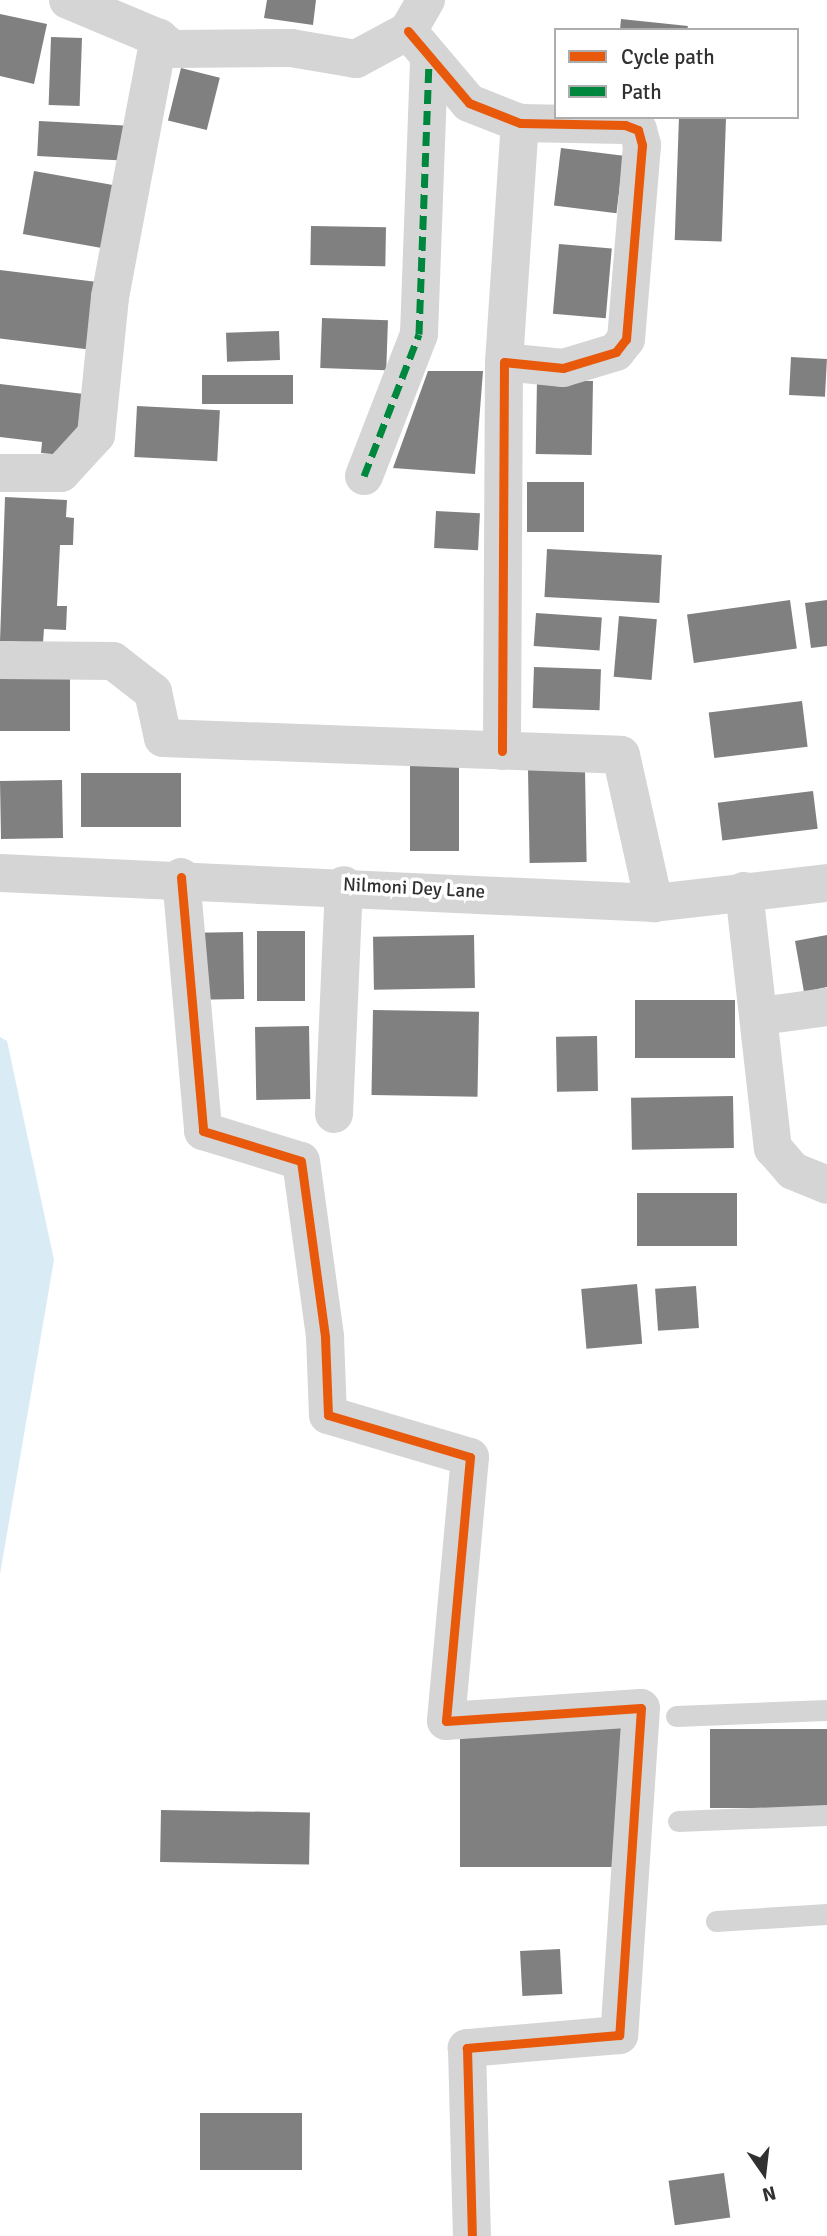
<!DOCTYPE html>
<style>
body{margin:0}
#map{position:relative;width:827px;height:2236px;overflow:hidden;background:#fff;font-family:Signika,sans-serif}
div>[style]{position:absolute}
.water>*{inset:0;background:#d9ebf4}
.building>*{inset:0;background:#808080;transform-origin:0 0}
.lane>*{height:21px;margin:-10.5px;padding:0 10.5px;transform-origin:10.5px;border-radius:10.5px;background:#d5d5d5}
.street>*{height:38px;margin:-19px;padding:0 19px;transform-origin:19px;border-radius:19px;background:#d5d5d5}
.quiet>*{height:7px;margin-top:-3.5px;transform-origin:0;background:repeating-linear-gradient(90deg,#00873e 0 14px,transparent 0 21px)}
.cycleway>*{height:9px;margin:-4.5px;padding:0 4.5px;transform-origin:4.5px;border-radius:4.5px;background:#e8590c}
span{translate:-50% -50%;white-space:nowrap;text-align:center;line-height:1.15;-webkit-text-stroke:7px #fff;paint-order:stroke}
.street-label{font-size:19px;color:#313131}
.legend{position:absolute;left:554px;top:28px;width:245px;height:91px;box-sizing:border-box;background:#fff;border:2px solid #adadad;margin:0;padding:9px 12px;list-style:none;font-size:21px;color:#313131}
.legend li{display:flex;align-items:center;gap:14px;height:35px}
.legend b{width:35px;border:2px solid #adadad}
.north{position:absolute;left:729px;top:2138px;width:70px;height:70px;-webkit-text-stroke:5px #fff;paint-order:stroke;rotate:166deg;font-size:19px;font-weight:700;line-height:28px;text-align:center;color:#313131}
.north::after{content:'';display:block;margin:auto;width:24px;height:32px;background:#313131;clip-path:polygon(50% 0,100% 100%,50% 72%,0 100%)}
</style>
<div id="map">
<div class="water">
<i style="clip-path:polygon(0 1037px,7px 1041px,54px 1260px,0 1574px)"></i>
</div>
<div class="building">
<i style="clip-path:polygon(267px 0,316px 0,313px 25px,264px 18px)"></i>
<i style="clip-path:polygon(0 14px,47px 24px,34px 84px,0 76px)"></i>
<i style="clip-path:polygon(621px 19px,688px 26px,687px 30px,620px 30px)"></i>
<i style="left:51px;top:37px;width:31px;height:68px;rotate:2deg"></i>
<i style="left:181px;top:68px;width:40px;height:54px;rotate:14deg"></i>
<i style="left:679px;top:117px;width:47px;height:123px;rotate:2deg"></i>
<i style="left:39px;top:121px;width:85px;height:35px;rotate:3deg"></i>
<i style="left:561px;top:148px;width:63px;height:58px;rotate:7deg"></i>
<i style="left:34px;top:171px;width:80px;height:64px;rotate:10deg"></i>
<i style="left:311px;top:226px;width:75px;height:39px;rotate:1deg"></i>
<i style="left:559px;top:244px;width:53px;height:70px;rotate:5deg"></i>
<i style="left:0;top:270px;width:96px;height:68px;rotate:7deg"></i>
<i style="left:322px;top:318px;width:66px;height:50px;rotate:2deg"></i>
<i style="left:279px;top:331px;width:29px;height:53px;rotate:88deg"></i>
<i style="left:791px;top:357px;width:36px;height:38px;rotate:3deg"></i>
<i style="clip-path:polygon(428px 371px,483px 371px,475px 474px,393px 468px)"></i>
<i style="left:202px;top:375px;width:91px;height:29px"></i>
<i style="left:537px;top:380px;width:56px;height:74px;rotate:1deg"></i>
<i style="clip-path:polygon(0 384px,84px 394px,78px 444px,63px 455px,41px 453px,42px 442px,0 437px)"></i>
<i style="left:137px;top:406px;width:83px;height:51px;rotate:3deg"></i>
<i style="left:527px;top:482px;width:57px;height:50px"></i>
<i style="clip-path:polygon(5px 497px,67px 500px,66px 517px,74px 518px,73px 545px,60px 545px,57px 606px,67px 606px,66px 630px,44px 629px,43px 643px,0 641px)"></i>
<i style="left:436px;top:511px;width:44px;height:37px;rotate:3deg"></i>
<i style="left:547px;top:549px;width:115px;height:48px;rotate:3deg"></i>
<i style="left:790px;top:600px;width:49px;height:104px;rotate:82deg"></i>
<i style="clip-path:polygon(827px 600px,827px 646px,811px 648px,805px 603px)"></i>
<i style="left:536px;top:613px;width:66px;height:33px;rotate:4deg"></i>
<i style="left:619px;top:616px;width:38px;height:61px;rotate:5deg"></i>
<i style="left:534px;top:667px;width:67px;height:41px;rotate:2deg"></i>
<i style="left:0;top:671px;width:70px;height:60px"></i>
<i style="left:802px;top:701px;width:46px;height:94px;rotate:83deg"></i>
<i style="left:410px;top:762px;width:49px;height:89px"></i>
<i style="left:585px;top:769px;width:93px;height:57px;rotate:89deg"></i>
<i style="left:181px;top:773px;width:54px;height:100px;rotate:90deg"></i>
<i style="left:62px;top:780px;width:58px;height:62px;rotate:89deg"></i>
<i style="left:813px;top:791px;width:38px;height:96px;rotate:83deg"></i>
<i style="left:257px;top:931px;width:48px;height:70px"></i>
<i style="left:243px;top:932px;width:67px;height:48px;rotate:89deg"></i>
<i style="left:474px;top:935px;width:53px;height:101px;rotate:89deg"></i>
<i style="clip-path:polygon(827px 935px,827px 987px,804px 992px,795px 941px)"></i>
<i style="left:635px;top:1000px;width:100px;height:58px"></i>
<i style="left:373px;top:1010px;width:106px;height:85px;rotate:1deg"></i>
<i style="left:309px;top:1026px;width:73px;height:54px;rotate:89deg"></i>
<i style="left:597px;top:1036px;width:55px;height:41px;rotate:89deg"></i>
<i style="left:733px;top:1096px;width:52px;height:102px;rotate:89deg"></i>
<i style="left:737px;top:1193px;width:53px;height:100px;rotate:90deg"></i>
<i style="left:637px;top:1284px;width:60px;height:56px;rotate:85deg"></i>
<i style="left:696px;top:1286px;width:42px;height:41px;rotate:86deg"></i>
<i style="left:460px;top:1723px;width:168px;height:144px"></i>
<i style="left:827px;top:1729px;width:79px;height:117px;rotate:90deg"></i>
<i style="left:161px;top:1810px;width:149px;height:52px;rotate:1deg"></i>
<i style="left:560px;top:1949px;width:45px;height:40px;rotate:87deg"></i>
<i style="left:200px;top:2113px;width:102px;height:57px"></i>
<i style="left:724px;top:2173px;width:45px;height:56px;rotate:82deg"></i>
</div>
<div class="lane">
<i style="left:676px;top:1716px;width:151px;rotate:-2.3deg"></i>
<i style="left:678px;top:1821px;width:149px;rotate:-2.3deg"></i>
<i style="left:716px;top:1921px;width:111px;rotate:-3.6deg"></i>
</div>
<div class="street">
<i style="left:68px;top:0;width:99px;rotate:22.7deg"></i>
<i style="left:159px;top:38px;width:17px;rotate:40deg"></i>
<i style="left:172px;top:49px;width:119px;rotate:-0.5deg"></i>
<i style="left:291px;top:48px;width:66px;rotate:9.6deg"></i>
<i style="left:356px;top:59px;width:59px;rotate:-28.3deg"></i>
<i style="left:408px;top:31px;width:36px;rotate:-60deg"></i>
<i style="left:408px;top:31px;width:94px;rotate:49.7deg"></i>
<i style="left:469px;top:103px;width:55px;rotate:21.4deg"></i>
<i style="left:520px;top:123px;width:105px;rotate:1.1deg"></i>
<i style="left:625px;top:125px;width:14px;rotate:21deg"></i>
<i style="left:638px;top:130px;width:16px;rotate:75deg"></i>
<i style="left:642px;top:145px;width:195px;rotate:94.7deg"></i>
<i style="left:626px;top:339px;width:16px;rotate:128deg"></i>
<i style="left:616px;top:352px;width:55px;rotate:163.2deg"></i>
<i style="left:563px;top:368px;width:59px;rotate:-174.2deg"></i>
<i style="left:504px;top:362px;width:389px;rotate:90.3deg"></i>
<i style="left:504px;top:362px;width:240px;rotate:-86.2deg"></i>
<i style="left:0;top:473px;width:61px"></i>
<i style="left:61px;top:473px;width:52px;rotate:-47.4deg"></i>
<i style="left:96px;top:435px;width:139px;rotate:-84.2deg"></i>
<i style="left:110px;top:297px;width:264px;rotate:-79.3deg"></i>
<i style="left:364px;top:476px;width:152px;rotate:-68.8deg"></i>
<i style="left:419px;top:334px;width:270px;rotate:-87.9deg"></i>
<i style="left:0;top:660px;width:113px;rotate:0.5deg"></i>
<i style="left:113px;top:661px;width:51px;rotate:37.8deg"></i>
<i style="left:153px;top:692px;width:47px;rotate:77.7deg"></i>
<i style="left:163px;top:738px;width:458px;rotate:2.1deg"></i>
<i style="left:621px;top:755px;width:152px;rotate:77.4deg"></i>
<i style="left:0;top:873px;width:655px;rotate:2.63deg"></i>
<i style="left:654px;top:903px;width:174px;rotate:-6.6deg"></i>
<i style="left:181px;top:877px;width:255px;rotate:85deg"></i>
<i style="left:203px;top:1131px;width:102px;rotate:17deg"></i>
<i style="left:301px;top:1161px;width:178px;rotate:82.2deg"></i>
<i style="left:325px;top:1337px;width:78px;rotate:87.8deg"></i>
<i style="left:328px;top:1415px;width:148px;rotate:16.5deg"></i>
<i style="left:470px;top:1457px;width:265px;rotate:95.2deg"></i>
<i style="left:446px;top:1721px;width:195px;rotate:-3.8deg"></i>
<i style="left:641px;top:1708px;width:328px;rotate:93.8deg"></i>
<i style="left:619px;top:2035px;width:153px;rotate:175.1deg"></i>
<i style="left:467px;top:2048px;width:188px;rotate:88.5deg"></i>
<i style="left:744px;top:891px;width:259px;rotate:83.6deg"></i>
<i style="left:773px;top:1148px;width:30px;rotate:49deg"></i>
<i style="left:793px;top:1171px;width:37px;rotate:22deg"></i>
<i style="left:761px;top:1016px;width:67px;rotate:-7.8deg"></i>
<i style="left:334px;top:1114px;width:229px;rotate:-87.5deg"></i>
</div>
<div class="quiet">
<i style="left:364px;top:476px;width:152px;rotate:-68.8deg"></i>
<i style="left:419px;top:334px;width:270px;rotate:-87.9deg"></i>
</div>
<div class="cycleway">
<i style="left:408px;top:31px;width:94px;rotate:49.7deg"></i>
<i style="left:469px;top:103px;width:55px;rotate:21.4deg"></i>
<i style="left:520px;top:123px;width:105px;rotate:1.1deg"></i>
<i style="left:625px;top:125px;width:14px;rotate:21deg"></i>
<i style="left:638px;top:130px;width:16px;rotate:75deg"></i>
<i style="left:642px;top:145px;width:195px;rotate:94.7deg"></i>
<i style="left:626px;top:339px;width:16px;rotate:128deg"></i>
<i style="left:616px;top:352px;width:55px;rotate:163.2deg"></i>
<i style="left:563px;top:368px;width:59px;rotate:-174.2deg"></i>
<i style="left:504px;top:362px;width:389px;rotate:90.3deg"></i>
<i style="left:181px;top:877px;width:255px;rotate:85deg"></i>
<i style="left:203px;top:1131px;width:102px;rotate:17deg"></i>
<i style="left:301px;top:1161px;width:178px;rotate:82.2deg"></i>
<i style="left:325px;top:1337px;width:78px;rotate:87.8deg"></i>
<i style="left:328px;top:1415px;width:148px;rotate:16.5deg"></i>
<i style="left:470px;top:1457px;width:265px;rotate:95.2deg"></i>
<i style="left:446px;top:1721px;width:195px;rotate:-3.8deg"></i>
<i style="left:641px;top:1708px;width:328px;rotate:93.8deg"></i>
<i style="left:619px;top:2035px;width:153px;rotate:175.1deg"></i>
<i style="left:467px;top:2048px;width:188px;rotate:88.5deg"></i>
</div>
<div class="street-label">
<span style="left:414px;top:889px;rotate:3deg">Nilmoni Dey Lane</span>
</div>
<ul class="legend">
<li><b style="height:9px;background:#e8590c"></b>Cycle path</li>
<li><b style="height:9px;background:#00873e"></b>Path</li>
</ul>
<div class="north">N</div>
</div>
